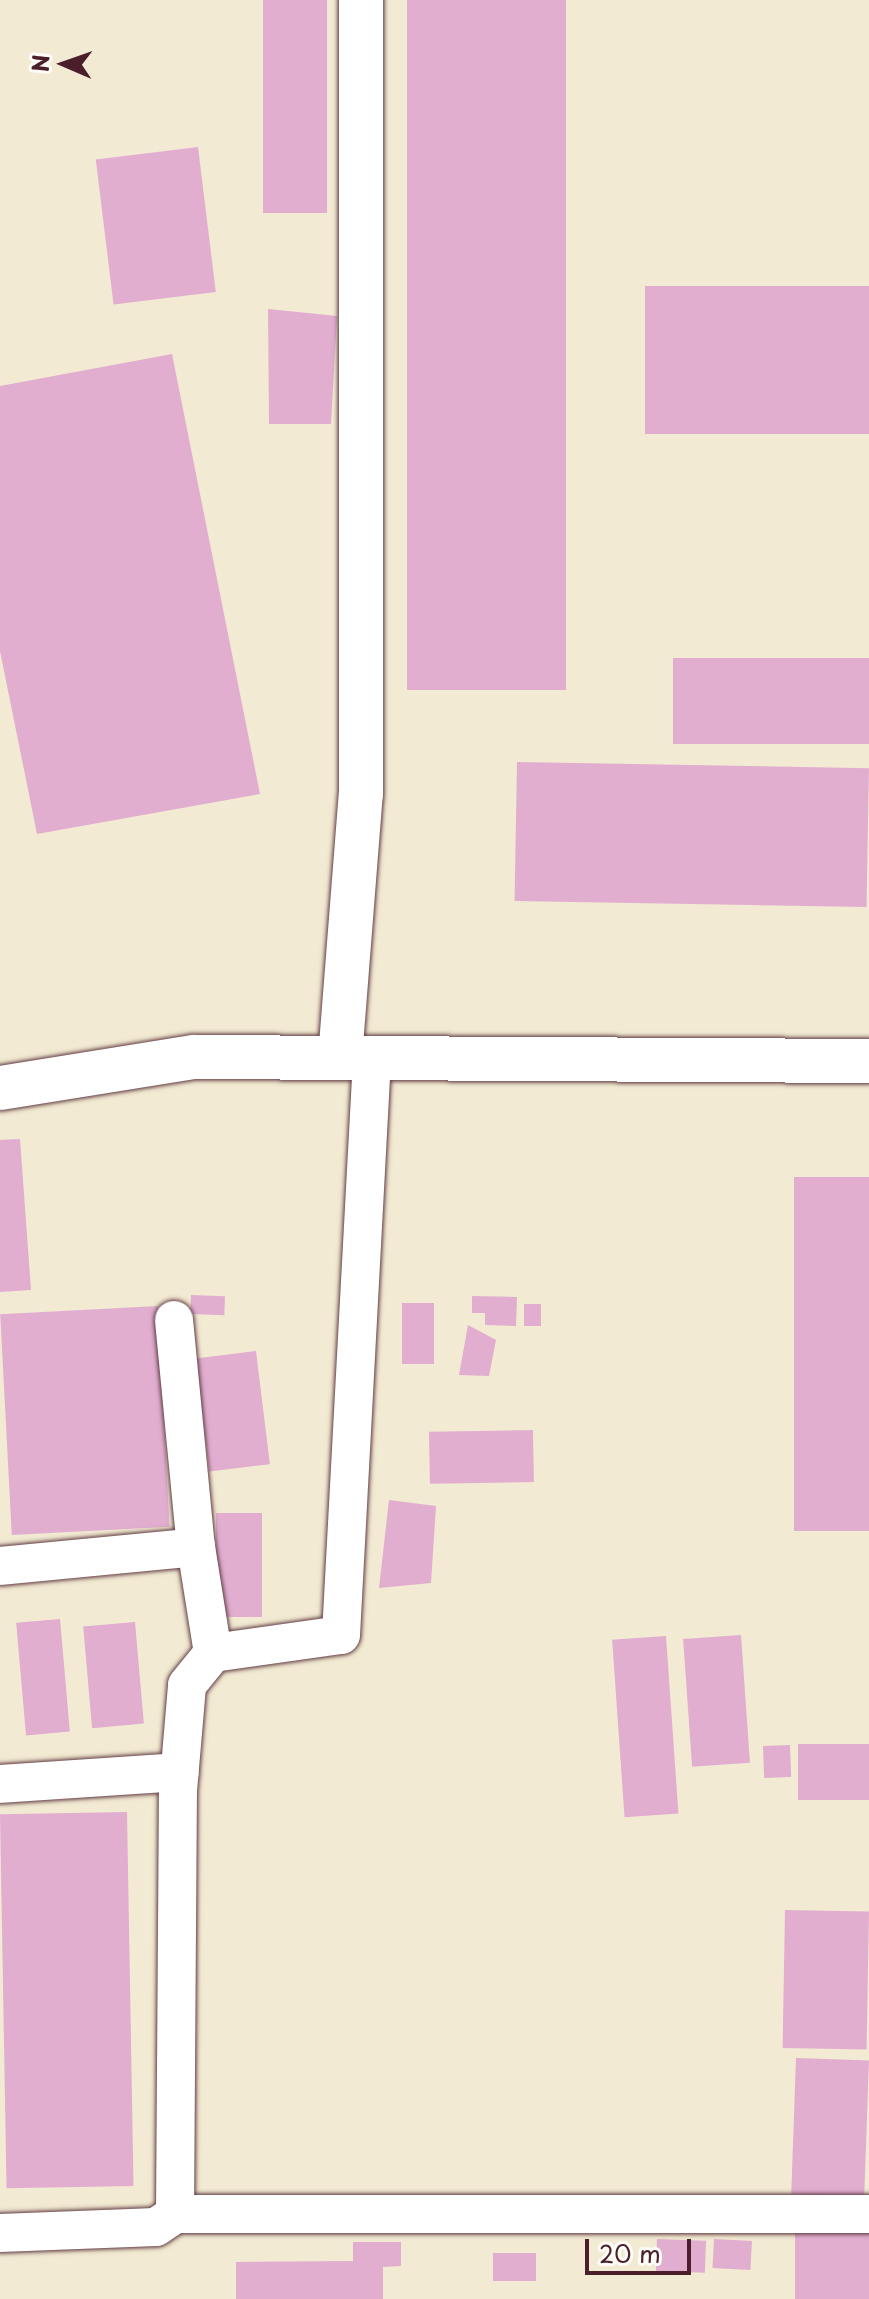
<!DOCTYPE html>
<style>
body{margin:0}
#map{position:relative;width:869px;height:2299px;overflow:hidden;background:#f2ead2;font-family:"Playpen Sans",sans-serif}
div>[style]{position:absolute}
.building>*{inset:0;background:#e1aed0;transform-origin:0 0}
.roads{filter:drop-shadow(0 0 2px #633d44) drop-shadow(0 0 2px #633d44)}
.street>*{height:38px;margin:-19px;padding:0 19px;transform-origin:19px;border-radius:19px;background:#fff}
.secondary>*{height:44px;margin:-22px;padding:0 22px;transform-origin:22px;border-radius:22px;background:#fff}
span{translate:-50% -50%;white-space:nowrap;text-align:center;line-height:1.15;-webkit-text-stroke:6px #fdfcf7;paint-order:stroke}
.north{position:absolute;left:24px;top:24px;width:80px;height:80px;-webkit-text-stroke:6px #fdfcf7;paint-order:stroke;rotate:272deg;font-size:22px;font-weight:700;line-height:32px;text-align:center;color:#4a1f2b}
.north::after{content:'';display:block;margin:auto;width:28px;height:36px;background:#4a1f2b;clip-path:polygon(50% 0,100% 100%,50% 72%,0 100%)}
.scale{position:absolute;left:585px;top:2239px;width:106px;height:36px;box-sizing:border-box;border:4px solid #4a1f2b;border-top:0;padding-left:10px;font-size:24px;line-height:28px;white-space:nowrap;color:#4a1f2b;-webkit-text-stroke:6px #fdfcf7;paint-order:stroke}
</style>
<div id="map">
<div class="building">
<i style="left:263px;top:0;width:64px;height:213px"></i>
<i style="left:407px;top:0;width:159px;height:690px"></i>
<i style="left:198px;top:147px;width:146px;height:103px;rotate:83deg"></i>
<i style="left:869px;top:286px;width:148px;height:224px;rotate:90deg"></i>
<i style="clip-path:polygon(268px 309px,337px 316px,331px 424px,269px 424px)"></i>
<i style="clip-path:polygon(172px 354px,260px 794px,37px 834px,0 651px,0 386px)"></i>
<i style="left:673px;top:658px;width:196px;height:86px"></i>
<i style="left:517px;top:762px;width:352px;height:139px;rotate:1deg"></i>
<i style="clip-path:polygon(20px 1139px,31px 1290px,0 1292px,0 1140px)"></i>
<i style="left:794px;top:1177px;width:75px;height:354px"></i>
<i style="left:191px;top:1295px;width:34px;height:19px;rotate:2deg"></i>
<i style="clip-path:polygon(472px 1296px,517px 1297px,516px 1326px,485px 1325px,485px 1313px,472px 1313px)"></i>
<i style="left:402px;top:1303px;width:32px;height:61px"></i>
<i style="left:524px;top:1304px;width:17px;height:22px"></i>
<i style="left:158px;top:1306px;width:221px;height:158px;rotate:87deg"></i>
<i style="clip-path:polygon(468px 1325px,496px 1340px,489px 1376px,459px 1375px)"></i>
<i style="left:256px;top:1351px;width:114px;height:61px;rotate:83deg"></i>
<i style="left:533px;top:1430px;width:52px;height:104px;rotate:89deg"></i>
<i style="clip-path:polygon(389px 1500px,436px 1506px,431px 1583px,379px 1588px)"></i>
<i style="left:216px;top:1513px;width:46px;height:104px"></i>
<i style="left:60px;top:1619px;width:113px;height:44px;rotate:85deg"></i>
<i style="left:135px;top:1622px;width:102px;height:52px;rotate:85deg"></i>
<i style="left:741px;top:1635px;width:128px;height:58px;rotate:86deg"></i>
<i style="left:666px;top:1636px;width:178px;height:54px;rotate:86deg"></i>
<i style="left:798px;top:1744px;width:71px;height:56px"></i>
<i style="left:790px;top:1745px;width:32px;height:27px;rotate:88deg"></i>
<i style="left:127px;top:1812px;width:374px;height:127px;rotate:89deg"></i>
<i style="left:785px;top:1910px;width:84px;height:138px;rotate:1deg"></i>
<i style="left:796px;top:2058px;width:73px;height:136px;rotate:2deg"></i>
<i style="left:795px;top:2229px;width:74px;height:70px"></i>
<i style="left:657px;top:2239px;width:49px;height:32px;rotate:2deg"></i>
<i style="left:714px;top:2239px;width:38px;height:29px;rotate:3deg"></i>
<i style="clip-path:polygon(353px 2242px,401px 2242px,401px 2266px,383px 2267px,383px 2299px,236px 2299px,236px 2262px,353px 2261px)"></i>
<i style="left:493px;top:2253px;width:43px;height:28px"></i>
</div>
<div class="roads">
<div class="street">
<i style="left:174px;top:1320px;width:228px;rotate:84.5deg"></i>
<i style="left:0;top:1566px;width:197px;rotate:-5.5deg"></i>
<i style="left:196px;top:1547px;width:107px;rotate:80.9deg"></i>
<i style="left:0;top:1784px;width:180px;rotate:-3.8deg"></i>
<i style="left:175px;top:2214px;width:423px;rotate:-89.6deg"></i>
<i style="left:178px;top:1791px;width:106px;rotate:-85.1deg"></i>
<i style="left:187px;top:1685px;width:41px;rotate:-50.9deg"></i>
<i style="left:213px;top:1653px;width:129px;rotate:-8deg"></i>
<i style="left:341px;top:1635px;width:578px;rotate:-86.92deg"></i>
<i style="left:0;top:2233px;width:156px;rotate:-2.2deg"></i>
<i style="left:156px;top:2227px;width:23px;rotate:-34deg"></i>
<i style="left:175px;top:2214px;width:694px"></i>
</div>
<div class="secondary">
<i style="left:340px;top:1058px;width:265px;rotate:-85.5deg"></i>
<i style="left:361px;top:794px;width:794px;rotate:-90deg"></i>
<i style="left:0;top:1088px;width:196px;rotate:-9.1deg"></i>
<i style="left:194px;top:1057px;width:675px;rotate:0.34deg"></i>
</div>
</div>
<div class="north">N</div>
<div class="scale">20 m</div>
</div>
